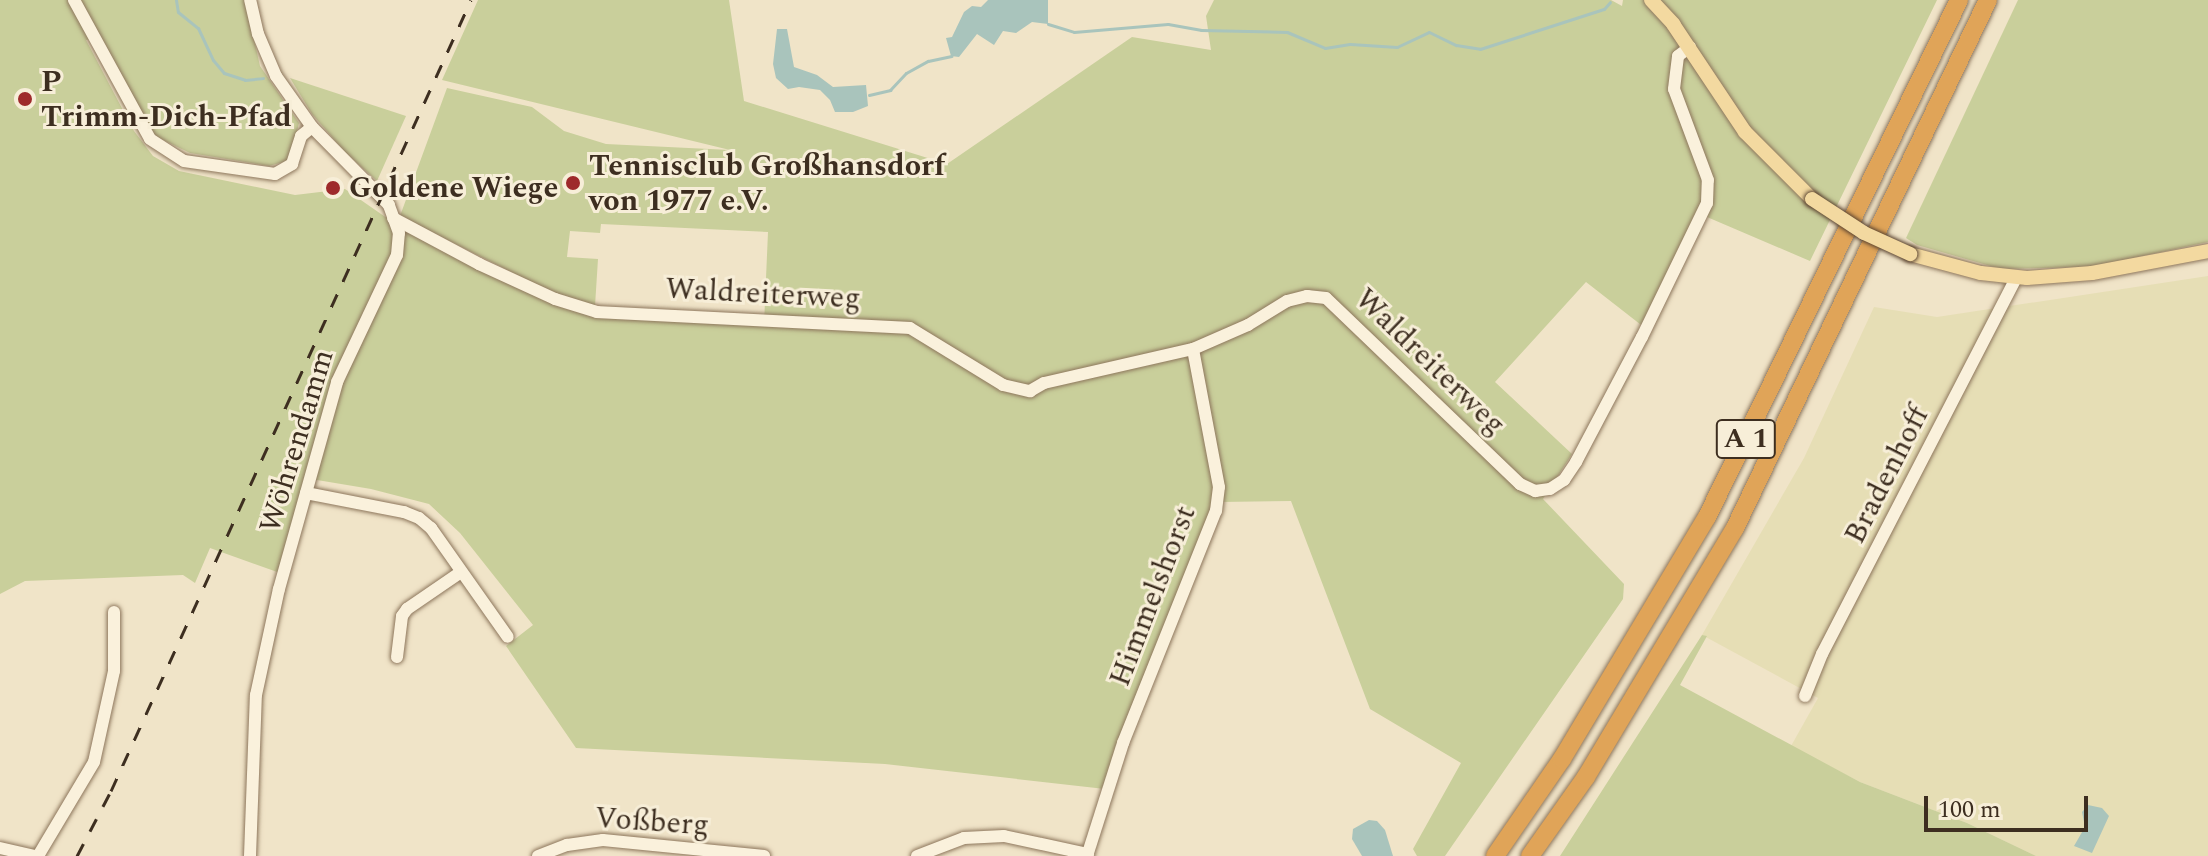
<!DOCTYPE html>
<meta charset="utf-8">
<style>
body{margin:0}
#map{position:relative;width:2208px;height:856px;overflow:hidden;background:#f0e4c8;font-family:Spectral,serif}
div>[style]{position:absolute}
.farmland>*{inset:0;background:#e6deb5}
.green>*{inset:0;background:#c9cf9b}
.water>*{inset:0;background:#a9c4bc}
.stream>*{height:3px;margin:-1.5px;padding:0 1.5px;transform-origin:1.5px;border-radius:1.5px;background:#a9c4bc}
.roads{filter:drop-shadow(0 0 2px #8d765c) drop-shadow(0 0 2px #8d765c)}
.minor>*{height:12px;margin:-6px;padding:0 6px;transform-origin:6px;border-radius:6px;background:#faf1dc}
.major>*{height:14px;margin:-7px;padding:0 7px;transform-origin:7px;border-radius:7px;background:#f3d9a0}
.highway>*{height:18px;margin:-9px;padding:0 9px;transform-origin:9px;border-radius:9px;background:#e0a458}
.rail>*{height:3px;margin-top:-1.5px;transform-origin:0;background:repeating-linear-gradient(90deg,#3d2e20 0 14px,transparent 0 28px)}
.bridges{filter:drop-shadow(0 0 2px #5b4430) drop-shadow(0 0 2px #5b4430)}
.major-bridge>*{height:14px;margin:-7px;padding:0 7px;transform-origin:7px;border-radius:7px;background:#f3d9a0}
.dots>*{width:22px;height:22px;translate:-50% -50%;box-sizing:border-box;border:4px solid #f7eed8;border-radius:50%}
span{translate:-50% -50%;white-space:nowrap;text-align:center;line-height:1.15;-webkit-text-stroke:6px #f7eed8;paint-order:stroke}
.shield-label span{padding:2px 6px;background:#f7eed8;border:2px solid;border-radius:6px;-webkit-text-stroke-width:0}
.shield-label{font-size:28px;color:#3d2e20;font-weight:700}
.poi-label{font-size:30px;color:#3d2e20;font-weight:700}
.left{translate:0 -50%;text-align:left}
.street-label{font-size:30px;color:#3d2e20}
.scale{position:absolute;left:1924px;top:796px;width:164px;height:36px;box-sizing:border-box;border:4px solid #3d2e20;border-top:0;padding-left:10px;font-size:24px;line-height:28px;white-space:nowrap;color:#3d2e20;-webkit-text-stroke:6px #f7eed8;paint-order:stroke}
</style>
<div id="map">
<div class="farmland">
<i style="clip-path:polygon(2208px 276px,2208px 856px,2036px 856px,1967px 823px,1860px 782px,1791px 746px,1818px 698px,1702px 635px,1804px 458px,1874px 307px,1937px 317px)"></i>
</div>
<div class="green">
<i style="clip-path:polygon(0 0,245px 0,260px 66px,299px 123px,290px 160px,269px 166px,190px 153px,155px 136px,99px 39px,86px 40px,134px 131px,153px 156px,179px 171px,295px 195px,345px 189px,394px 223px,554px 303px,764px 324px,768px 232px,601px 224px,600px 233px,570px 231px,567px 257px,598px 259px,595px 306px,547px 290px,400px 216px,447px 88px,532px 107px,564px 131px,606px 144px,730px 150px,442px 80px,478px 0,729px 0,744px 101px,947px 164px,1132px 37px,1211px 50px,1206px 16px,1214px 0,1611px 0,1622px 6px,1623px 0,1937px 0,1810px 261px,1707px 217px,1645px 328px,1586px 282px,1495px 382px,1572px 454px,1543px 499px,1624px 584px,1623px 599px,1445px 856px,1417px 856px,1413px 849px,1461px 763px,1370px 709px,1291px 501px,1220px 502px,1105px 789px,885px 764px,576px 748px,506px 646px,533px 625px,460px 533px,429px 504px,371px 489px,317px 480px,304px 489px,280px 573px,210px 548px,195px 583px,183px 575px,25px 581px,0 594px)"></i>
<i style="clip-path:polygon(2018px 0,2208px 0,2208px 242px,2091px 267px,2001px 269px,1917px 245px,1906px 238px)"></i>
<i style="clip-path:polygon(290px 78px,406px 116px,377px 181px,345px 152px,312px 114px)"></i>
<i style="clip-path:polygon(1702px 635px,1707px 636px,1680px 685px,1860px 782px,1967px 823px,2036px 856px,1560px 856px)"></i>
</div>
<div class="water">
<i style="clip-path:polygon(988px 0,1048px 0,1048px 24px,1032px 22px,1016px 33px,1003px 31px,994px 45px,977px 34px,959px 57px,951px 56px,946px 38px,952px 37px,964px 12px,972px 6px,981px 7px)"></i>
<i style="clip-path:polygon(777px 29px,787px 29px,794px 67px,817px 75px,833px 87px,866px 85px,868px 106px,853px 112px,835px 112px,830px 100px,820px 90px,799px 87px,788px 89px,776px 78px,773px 64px)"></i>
<i style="clip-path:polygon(2088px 805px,2102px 808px,2109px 816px,2092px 853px,2074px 846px,2085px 827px,2082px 812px)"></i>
<i style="clip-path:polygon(1369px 820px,1377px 821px,1385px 830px,1393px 856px,1362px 856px,1352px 839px,1353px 829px)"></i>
</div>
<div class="stream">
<i style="left:176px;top:0;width:12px;rotate:81deg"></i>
<i style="left:178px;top:12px;width:26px;rotate:39deg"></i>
<i style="left:198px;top:28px;width:35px;rotate:65deg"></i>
<i style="left:213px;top:60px;width:17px;rotate:50deg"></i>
<i style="left:224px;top:73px;width:22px;rotate:18deg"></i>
<i style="left:245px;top:80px;width:18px;rotate:-6deg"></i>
<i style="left:1048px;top:24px;width:27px;rotate:17deg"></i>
<i style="left:1074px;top:32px;width:94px;rotate:-4.9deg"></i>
<i style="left:1168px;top:24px;width:34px;rotate:10deg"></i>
<i style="left:1201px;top:30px;width:86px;rotate:1.3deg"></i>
<i style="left:1287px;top:32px;width:41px;rotate:22.8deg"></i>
<i style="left:1325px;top:48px;width:25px;rotate:-9deg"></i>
<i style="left:1350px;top:44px;width:47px;rotate:3.7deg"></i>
<i style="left:1397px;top:47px;width:35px;rotate:-25deg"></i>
<i style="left:1429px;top:32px;width:30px;rotate:26deg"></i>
<i style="left:1456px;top:45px;width:24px;rotate:9deg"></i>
<i style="left:1480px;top:49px;width:130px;rotate:-17.9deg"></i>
<i style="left:1604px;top:9px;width:9px;rotate:-49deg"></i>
<i style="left:869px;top:95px;width:22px;rotate:-13deg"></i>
<i style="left:890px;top:90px;width:23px;rotate:-47deg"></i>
<i style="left:906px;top:73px;width:25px;rotate:-29deg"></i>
<i style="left:928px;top:61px;width:24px;rotate:-12deg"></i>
</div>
<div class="roads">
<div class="minor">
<i style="left:74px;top:0;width:158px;rotate:61.3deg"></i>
<i style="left:150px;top:139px;width:40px;rotate:32.9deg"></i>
<i style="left:184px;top:161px;width:92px;rotate:8.1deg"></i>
<i style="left:275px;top:174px;width:20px;rotate:-30deg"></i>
<i style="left:292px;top:164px;width:29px;rotate:-72deg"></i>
<i style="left:301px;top:136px;width:14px;rotate:-39deg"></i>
<i style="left:393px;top:218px;width:98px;rotate:28.1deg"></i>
<i style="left:479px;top:264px;width:84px;rotate:24.7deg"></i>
<i style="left:555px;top:299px;width:44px;rotate:17.2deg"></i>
<i style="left:597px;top:312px;width:313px;rotate:2.9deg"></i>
<i style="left:910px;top:328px;width:109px;rotate:31.5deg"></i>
<i style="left:1003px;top:385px;width:28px;rotate:13deg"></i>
<i style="left:1030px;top:391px;width:16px;rotate:-30deg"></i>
<i style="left:1044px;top:383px;width:153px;rotate:-12.9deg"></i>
<i style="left:1193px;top:349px;width:60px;rotate:-23.6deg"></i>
<i style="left:1248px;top:325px;width:46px;rotate:-31.6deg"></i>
<i style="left:1287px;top:301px;width:21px;rotate:-14deg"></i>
<i style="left:1307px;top:296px;width:19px;rotate:6deg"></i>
<i style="left:1326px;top:298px;width:269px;rotate:43.8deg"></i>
<i style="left:1520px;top:484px;width:17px;rotate:25deg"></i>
<i style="left:1535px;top:491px;width:15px;rotate:-8deg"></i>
<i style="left:1550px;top:489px;width:17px;rotate:-33deg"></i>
<i style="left:1564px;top:480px;width:22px;rotate:-56deg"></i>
<i style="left:1576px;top:462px;width:141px;rotate:-62.2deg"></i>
<i style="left:1642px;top:337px;width:149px;rotate:-64.1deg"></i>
<i style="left:1707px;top:203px;width:23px;rotate:-88deg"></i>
<i style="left:1708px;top:180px;width:97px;rotate:-110.5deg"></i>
<i style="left:1674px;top:89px;width:33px;rotate:-83deg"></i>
<i style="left:1678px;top:56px;width:15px;rotate:-37deg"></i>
<i style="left:306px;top:493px;width:100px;rotate:11deg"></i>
<i style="left:404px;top:512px;width:16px;rotate:22deg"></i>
<i style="left:419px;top:518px;width:16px;rotate:40deg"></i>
<i style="left:431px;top:528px;width:133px;rotate:54.8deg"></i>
<i style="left:397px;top:657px;width:41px;rotate:-83deg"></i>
<i style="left:402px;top:616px;width:9px;rotate:-54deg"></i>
<i style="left:407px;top:609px;width:65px;rotate:-34.4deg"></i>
<i style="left:1805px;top:696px;width:45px;rotate:-68deg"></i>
<i style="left:1822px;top:654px;width:424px;rotate:-62.7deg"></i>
<i style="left:0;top:848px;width:37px;rotate:13deg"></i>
<i style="left:38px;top:856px;width:109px;rotate:-59.2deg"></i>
<i style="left:94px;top:762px;width:93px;rotate:-77.6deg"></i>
<i style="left:114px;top:671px;width:59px;rotate:-90deg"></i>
<i style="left:250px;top:856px;width:161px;rotate:-87.9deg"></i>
<i style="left:256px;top:695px;width:108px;rotate:-77.8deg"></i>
<i style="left:279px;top:589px;width:215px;rotate:-74.3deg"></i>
<i style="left:337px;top:382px;width:140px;rotate:-64.7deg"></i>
<i style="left:397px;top:255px;width:22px;rotate:-85deg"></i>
<i style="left:399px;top:233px;width:30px;rotate:-110deg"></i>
<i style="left:389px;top:205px;width:110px;rotate:-134.6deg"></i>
<i style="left:312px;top:127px;width:62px;rotate:-125.2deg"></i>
<i style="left:276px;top:76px;width:46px;rotate:-113.2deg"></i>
<i style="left:258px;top:34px;width:35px;rotate:-103deg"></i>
<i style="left:538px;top:856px;width:31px;rotate:-21deg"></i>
<i style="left:567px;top:845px;width:36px;rotate:-8deg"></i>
<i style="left:603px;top:840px;width:162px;rotate:5.7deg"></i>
<i style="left:917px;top:856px;width:50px;rotate:-21deg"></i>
<i style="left:964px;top:838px;width:40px;rotate:-2.9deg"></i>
<i style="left:1004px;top:836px;width:86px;rotate:12.1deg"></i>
<i style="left:1087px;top:856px;width:119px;rotate:-72.3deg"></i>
<i style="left:1123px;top:743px;width:250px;rotate:-68.2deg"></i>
<i style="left:1216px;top:511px;width:24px;rotate:-83deg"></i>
<i style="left:1219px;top:487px;width:140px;rotate:-100.7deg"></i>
</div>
<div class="major">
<i style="left:1651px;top:0;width:33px;rotate:47deg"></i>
<i style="left:1673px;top:24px;width:130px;rotate:56.3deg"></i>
<i style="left:1745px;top:132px;width:95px;rotate:45deg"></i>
<i style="left:1910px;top:254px;width:73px;rotate:15deg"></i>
<i style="left:1981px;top:273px;width:46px;rotate:6.2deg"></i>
<i style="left:2027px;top:278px;width:65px;rotate:-4.4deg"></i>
<i style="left:2092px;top:273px;width:118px;rotate:-10.7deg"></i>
</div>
<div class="highway">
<i style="left:1495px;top:856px;width:118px;rotate:-55.4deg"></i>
<i style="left:1562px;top:759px;width:282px;rotate:-59.1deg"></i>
<i style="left:1707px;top:517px;width:575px;rotate:-64.01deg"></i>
<i style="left:1530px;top:856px;width:97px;rotate:-54.7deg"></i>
<i style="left:1586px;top:777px;width:290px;rotate:-59.1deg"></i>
<i style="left:1735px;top:528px;width:585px;rotate:-64.4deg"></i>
</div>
</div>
<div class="rail">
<i style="left:77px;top:856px;width:73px;rotate:-62.4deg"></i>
<i style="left:111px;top:791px;width:869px;rotate:-65.53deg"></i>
</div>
<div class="bridges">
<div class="major-bridge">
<i style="left:1812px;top:199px;width:62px;rotate:33.2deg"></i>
<i style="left:1864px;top:233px;width:51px;rotate:24.5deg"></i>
</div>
</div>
<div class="dots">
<i style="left:25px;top:99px;background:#9e2a2b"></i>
<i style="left:573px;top:183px;background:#9e2a2b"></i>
<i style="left:333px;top:188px;background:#9e2a2b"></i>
</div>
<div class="shield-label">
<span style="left:1746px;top:439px">A 1</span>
</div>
<div class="poi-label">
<span class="left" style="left:41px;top:99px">P<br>Trimm-Dich-Pfad</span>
<span class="left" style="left:589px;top:183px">Tennisclub Großhansdorf<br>von 1977 e.V.</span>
<span class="left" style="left:349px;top:188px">Goldene Wiege</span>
</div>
<div class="street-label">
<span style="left:763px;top:294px;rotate:3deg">Waldreiterweg</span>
<span style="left:1430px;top:362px;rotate:44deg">Waldreiterweg</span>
<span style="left:297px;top:441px;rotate:-73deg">Wöhrendamm</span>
<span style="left:1887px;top:475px;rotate:-63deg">Bradenhoff</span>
<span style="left:1153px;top:596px;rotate:-69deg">Himmelshorst</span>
<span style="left:652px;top:822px;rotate:4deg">Voßberg</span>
</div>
<div class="scale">100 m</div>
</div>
